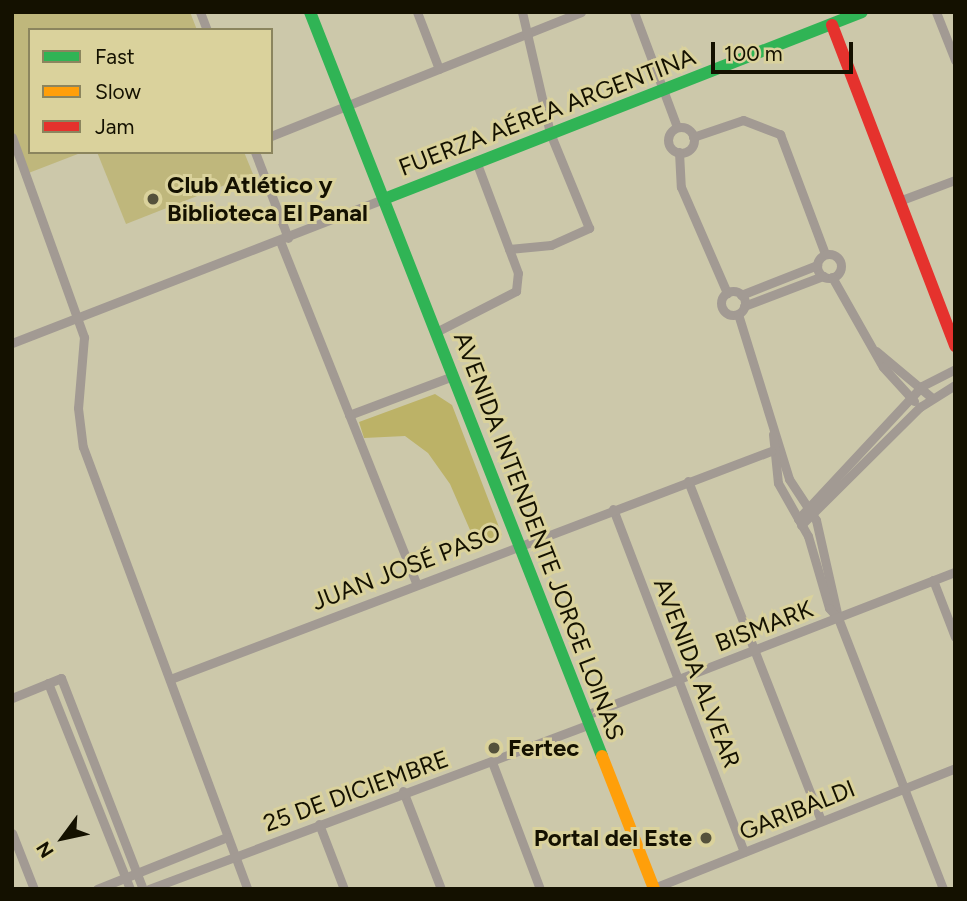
<!DOCTYPE html>
<meta charset="utf-8">
<style>
body{margin:0}
#map{position:relative;width:967px;height:901px;overflow:hidden;background:#ccc8aa;font-family:Figtree,sans-serif}
div>[style]{position:absolute}
.green>*{inset:0;background:#bfb77c}
.forest>*{inset:0;background:#bcb267}
.street>*{height:9px;margin:-4.5px;padding:0 4.5px;transform-origin:4.5px;border-radius:4.5px;background:#a29a93}
.street>.ring{margin:-4.5px;padding:0;box-sizing:content-box;background:none;border:9px solid #a29a93;border-radius:50%}
.fast>*{height:12px;margin:-6px;padding:0 6px;transform-origin:6px;border-radius:6px;background:#30b455}
.slow>*{height:12px;margin:-6px;padding:0 6px;transform-origin:6px;border-radius:6px;background:#ff9f0a}
.jam>*{height:12px;margin:-6px;padding:0 6px;transform-origin:6px;border-radius:6px;background:#e5322d}
.dots>*{width:19px;height:19px;translate:-50% -50%;box-sizing:border-box;border:4px solid #dad29c;border-radius:50%}
span{translate:-50% -50%;white-space:nowrap;text-align:center;line-height:1.15;-webkit-text-stroke:6px #dad29c;paint-order:stroke}
.street-label{font-size:24px;color:#141100}
.poi-label{font-size:24px;color:#141100;font-weight:700}
.left{translate:0 -50%;text-align:left}
.right{translate:-100% -50%;text-align:right}
.frame{position:absolute;inset:0;border:14px solid #141100;pointer-events:none}
.legend{position:absolute;left:28px;top:28px;width:245px;height:126px;box-sizing:border-box;background:#dad29c;border:2px solid #8b855e;margin:0;padding:9px 12px;list-style:none;font-size:21px;color:#141100}
.legend li{display:flex;align-items:center;gap:14px;height:35px}
.legend b{width:35px;border:2px solid #8b855e}
.north{position:absolute;left:28px;top:803px;width:70px;height:70px;-webkit-text-stroke:5px #dad29c;paint-order:stroke;rotate:237deg;font-size:19px;font-weight:700;line-height:28px;text-align:center;color:#141100}
.north::after{content:'';display:block;margin:auto;width:24px;height:32px;background:#141100;clip-path:polygon(50% 0,100% 100%,50% 72%,0 100%)}
.scale{position:absolute;left:711px;top:42px;width:142px;height:32px;box-sizing:border-box;border:4px solid #141100;border-top:0;padding-left:9px;font-size:21px;line-height:24px;white-space:nowrap;color:#141100;-webkit-text-stroke:5px #dad29c;paint-order:stroke}
</style>
<div id="map">
<div class="green">
<i style="clip-path:polygon(12px 12px,190px 12px,197px 30px,30px 30px,30px 152px,83px 152px,26px 174px,12px 137px)"></i>
<i style="clip-path:polygon(97px 152px,244px 152px,253px 174px,126px 224px)"></i>
</div>
<div class="forest">
<i style="clip-path:polygon(435px 394px,452px 405px,502px 535px,477px 546px,450px 484px,428px 453px,405px 436px,364px 438px,359px 422px)"></i>
</div>
<div class="street">
<i style="left:200px;top:12px;width:19px;rotate:69deg"></i>
<i style="left:417px;top:12px;width:61px;rotate:68.9deg"></i>
<i style="left:634px;top:12px;width:123px;rotate:69.5deg"></i>
<i style="left:936px;top:12px;width:52px;rotate:68.4deg"></i>
<i class="ring" style="left:668px;top:127px;width:17px;height:17px"></i>
<i style="left:271px;top:136px;width:334px;rotate:-21.8deg"></i>
<i style="left:12px;top:137px;width:213px;rotate:70.2deg"></i>
<i style="left:84px;top:337px;width:71px;rotate:94.8deg"></i>
<i style="left:78px;top:408px;width:39px;rotate:83deg"></i>
<i style="left:83px;top:447px;width:471px;rotate:69.6deg"></i>
<i style="left:693px;top:137px;width:53px;rotate:-18.8deg"></i>
<i style="left:743px;top:120px;width:40px;rotate:21deg"></i>
<i style="left:780px;top:134px;width:128px;rotate:69.4deg"></i>
<i style="left:255px;top:152px;width:92px;rotate:69deg"></i>
<i style="left:679px;top:152px;width:35px;rotate:87deg"></i>
<i style="left:681px;top:187px;width:116px;rotate:66.5deg"></i>
<i style="left:899px;top:201px;width:60px;rotate:-20.6deg"></i>
<i style="left:280px;top:241px;width:368px;rotate:68.3deg"></i>
<i style="left:509px;top:249px;width:42px;rotate:-5.4deg"></i>
<i style="left:551px;top:245px;width:42px;rotate:-24.1deg"></i>
<i style="left:589px;top:228px;width:103px;rotate:-112.3deg"></i>
<i style="left:550px;top:133px;width:124px;rotate:-103deg"></i>
<i class="ring" style="left:817px;top:254px;width:15px;height:15px"></i>
<i style="left:832px;top:277px;width:103px;rotate:60.5deg"></i>
<i style="left:883px;top:367px;width:46px;rotate:47.6deg"></i>
<i class="ring" style="left:721px;top:291px;width:15px;height:15px"></i>
<i style="left:741px;top:295px;width:82px;rotate:-21.5deg"></i>
<i style="left:744px;top:306px;width:85px;rotate:-20.8deg"></i>
<i style="left:738px;top:314px;width:173px;rotate:72.8deg"></i>
<i style="left:789px;top:479px;width:49px;rotate:56.6deg"></i>
<i style="left:816px;top:520px;width:100px;rotate:77.3deg"></i>
<i style="left:838px;top:618px;width:291px;rotate:68.8deg"></i>
<i style="left:436px;top:332px;width:90px;rotate:-27.1deg"></i>
<i style="left:516px;top:291px;width:18px;rotate:-84deg"></i>
<i style="left:518px;top:273px;width:120px;rotate:-110.6deg"></i>
<i style="left:12px;top:343px;width:399px;rotate:-21.2deg"></i>
<i style="left:876px;top:351px;width:72px;rotate:39.9deg"></i>
<i style="left:349px;top:415px;width:111px;rotate:-20.6deg"></i>
<i style="left:773px;top:434px;width:49px;rotate:84.2deg"></i>
<i style="left:778px;top:483px;width:61px;rotate:60.5deg"></i>
<i style="left:808px;top:536px;width:75px;rotate:73.7deg"></i>
<i style="left:829px;top:608px;width:13px;rotate:48deg"></i>
<i style="left:688px;top:481px;width:365px;rotate:68.6deg"></i>
<i style="left:613px;top:509px;width:367px;rotate:69.1deg"></i>
<i style="left:798px;top:519px;width:182px;rotate:-47deg"></i>
<i style="left:922px;top:386px;width:37px;rotate:-27deg"></i>
<i style="left:801px;top:525px;width:168px;rotate:-44.8deg"></i>
<i style="left:920px;top:407px;width:41px;rotate:-32.2deg"></i>
<i style="left:933px;top:580px;width:61px;rotate:68.9deg"></i>
<i style="left:173px;top:678px;width:640px;rotate:-20.79deg"></i>
<i style="left:48px;top:683px;width:222px;rotate:68.3deg"></i>
<i style="left:12px;top:698px;width:53px;rotate:-22.2deg"></i>
<i style="left:61px;top:678px;width:226px;rotate:68.8deg"></i>
<i style="left:586px;top:715px;width:396px;rotate:-21.2deg"></i>
<i style="left:492px;top:762px;width:136px;rotate:69.3deg"></i>
<i style="left:403px;top:791px;width:105px;rotate:68.8deg"></i>
<i style="left:319px;top:824px;width:70px;rotate:69deg"></i>
<i style="left:12px;top:833px;width:60px;rotate:68.6deg"></i>
<i style="left:654px;top:888px;width:324px;rotate:-21.7deg"></i>
<i style="left:97px;top:889px;width:140px;rotate:-21.8deg"></i>
<i style="left:149px;top:889px;width:471px;rotate:-20.5deg"></i>
</div>
<div class="fast">
<i style="left:310px;top:12px;width:799px;rotate:68.57deg"></i>
<i style="left:384px;top:199px;width:513px;rotate:-21.37deg"></i>
</div>
<div class="slow">
<i style="left:602px;top:756px;width:143px;rotate:68.6deg"></i>
</div>
<div class="jam">
<i style="left:832px;top:25px;width:344px;rotate:69deg"></i>
</div>
<div class="dots">
<i style="left:153px;top:199px;background:#54513b"></i>
<i style="left:494px;top:748px;background:#54513b"></i>
<i style="left:706px;top:838px;background:#54513b"></i>
</div>
<div class="street-label">
<span style="left:547px;top:112px;rotate:-21deg">FUERZA AÉREA ARGENTINA</span>
<span style="left:539px;top:536px;rotate:69deg">AVENIDA INTENDENTE JORGE LOINAS</span>
<span style="left:406px;top:567px;rotate:-21deg">JUAN JOSÉ PASO</span>
<span style="left:764px;top:626px;rotate:-21deg">BISMARK</span>
<span style="left:697px;top:673px;rotate:69deg">AVENIDA ALVEAR</span>
<span style="left:356px;top:791px;rotate:-20deg">25 DE DICIEMBRE</span>
<span style="left:797px;top:810px;rotate:-22deg">GARIBALDI</span>
</div>
<div class="poi-label">
<span class="left" style="left:167px;top:199px">Club Atlético y<br>Biblioteca El Panal</span>
<span class="left" style="left:508px;top:748px">Fertec</span>
<span class="right" style="left:692px;top:838px">Portal del Este</span>
</div>
<div class="frame"></div>
<ul class="legend">
<li><b style="height:9px;background:#30b455"></b>Fast</li>
<li><b style="height:9px;background:#ff9f0a"></b>Slow</li>
<li><b style="height:9px;background:#e5322d"></b>Jam</li>
</ul>
<div class="north">N</div>
<div class="scale">100 m</div>
</div>
